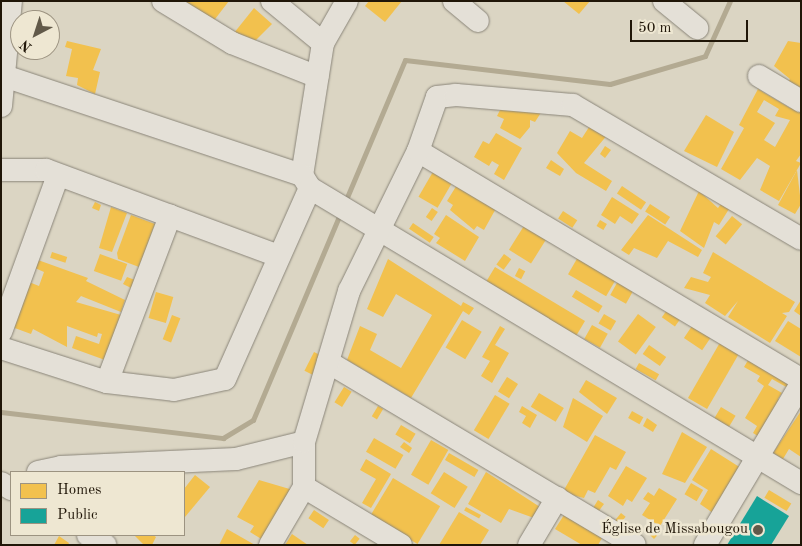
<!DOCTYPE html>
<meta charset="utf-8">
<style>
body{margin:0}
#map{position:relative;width:802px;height:546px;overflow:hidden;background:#dbd5c3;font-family:"Old Standard TT",serif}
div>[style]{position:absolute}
.homes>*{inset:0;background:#f2c14e;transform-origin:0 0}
.public>*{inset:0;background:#17a398}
.stream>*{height:5px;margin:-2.5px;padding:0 2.5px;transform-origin:2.5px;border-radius:2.5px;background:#b3aa92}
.roads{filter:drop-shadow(0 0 1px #8a8579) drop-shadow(0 0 1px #8a8579)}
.minor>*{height:22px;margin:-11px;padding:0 11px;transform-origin:11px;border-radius:11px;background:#e4e0d7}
.dots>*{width:14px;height:14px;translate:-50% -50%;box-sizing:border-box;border:2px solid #eee7d2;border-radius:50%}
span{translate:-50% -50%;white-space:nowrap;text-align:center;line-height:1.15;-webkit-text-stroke:5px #eee7d2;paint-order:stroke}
.poi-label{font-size:15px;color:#201608}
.right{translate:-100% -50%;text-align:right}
.frame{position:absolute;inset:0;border:2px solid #201608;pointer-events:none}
.legend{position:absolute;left:10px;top:471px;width:175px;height:65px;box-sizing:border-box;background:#eee7d2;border:1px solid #9c9381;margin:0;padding:6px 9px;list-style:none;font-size:15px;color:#201608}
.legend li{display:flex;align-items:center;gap:10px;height:25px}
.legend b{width:25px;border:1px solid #9c9381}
.north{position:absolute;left:10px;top:10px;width:50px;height:50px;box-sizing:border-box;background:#eee7d2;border:1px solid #9c9381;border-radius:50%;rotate:220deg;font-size:14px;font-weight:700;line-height:20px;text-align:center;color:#201608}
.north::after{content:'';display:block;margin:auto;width:18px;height:22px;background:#615949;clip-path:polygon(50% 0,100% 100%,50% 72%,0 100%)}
.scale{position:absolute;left:630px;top:20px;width:118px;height:22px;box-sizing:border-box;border:2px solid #201608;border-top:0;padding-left:6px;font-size:15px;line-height:18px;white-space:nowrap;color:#201608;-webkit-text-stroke:4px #eee7d2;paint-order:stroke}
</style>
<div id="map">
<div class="homes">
<i style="clip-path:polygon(185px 1px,229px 1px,212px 23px)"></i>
<i style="clip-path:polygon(369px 1px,402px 1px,385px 22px,365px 6px)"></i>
<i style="clip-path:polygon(563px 1px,590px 1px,579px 14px)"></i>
<i style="clip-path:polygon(254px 8px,272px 24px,251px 45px,234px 33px)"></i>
<i style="clip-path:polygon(67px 41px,101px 49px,93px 70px,100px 72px,95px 94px,77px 85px,78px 78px,66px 76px,72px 49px,65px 47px)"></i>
<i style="clip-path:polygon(788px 41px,801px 43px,801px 95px,783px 90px,790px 79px,774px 66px)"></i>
<i style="clip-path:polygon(evenodd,758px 89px,790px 108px,793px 104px,801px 109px,801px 154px,796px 161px,801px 163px,779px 201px,760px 190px,770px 166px,757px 158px,740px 180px,721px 169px,744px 128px,739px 125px,758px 89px,764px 100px,779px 109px,775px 116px,790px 120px,775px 147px,764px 140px,775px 123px,757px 112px,764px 100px)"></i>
<i style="clip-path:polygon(503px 104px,542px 111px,535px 122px,530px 120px,530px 127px,520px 139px,500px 128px,504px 119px,497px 116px)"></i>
<i style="clip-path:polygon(706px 115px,734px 132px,717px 167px,684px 151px)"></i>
<i style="clip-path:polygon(591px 124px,608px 134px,584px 163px,612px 181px,606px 191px,576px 173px,557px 153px,570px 131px,582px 138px)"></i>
<i style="clip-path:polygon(496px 133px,522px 148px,504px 180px,494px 174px,499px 165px,492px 161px,489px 166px,474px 157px,483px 141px,489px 144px)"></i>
<i style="clip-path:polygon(605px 146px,611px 150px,605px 158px,600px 154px)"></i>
<i style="clip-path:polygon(551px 160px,564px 169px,560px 176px,546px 168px)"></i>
<i style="left:434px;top:170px;width:22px;height:31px;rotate:30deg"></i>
<i style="clip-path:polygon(797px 170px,801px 204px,795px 214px,778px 205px)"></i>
<i style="clip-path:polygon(460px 180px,499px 203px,484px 230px,477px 226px,474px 230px,450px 210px,453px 205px,447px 201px)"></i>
<i style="left:622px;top:186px;width:29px;height:9px;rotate:34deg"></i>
<i style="clip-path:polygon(699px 191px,718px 208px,721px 204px,729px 209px,719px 225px,714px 222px,704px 248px,680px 231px)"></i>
<i style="clip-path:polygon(612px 197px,639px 214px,632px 224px,620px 216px,615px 224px,601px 215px)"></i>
<i style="clip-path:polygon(95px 202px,101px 205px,99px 211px,92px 208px)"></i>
<i style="left:650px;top:204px;width:24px;height:9px;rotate:33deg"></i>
<i style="clip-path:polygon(111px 207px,127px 213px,112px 252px,99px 248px)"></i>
<i style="left:432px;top:208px;width:7px;height:11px;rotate:34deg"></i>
<i style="left:563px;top:211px;width:17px;height:9px;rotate:33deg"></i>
<i style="clip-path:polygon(131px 215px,155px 224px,139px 267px,118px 259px,117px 253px)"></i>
<i style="clip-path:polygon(446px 215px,479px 237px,465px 261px,436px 243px,440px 238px,434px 234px)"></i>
<i style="clip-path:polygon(648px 215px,702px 250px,698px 257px,668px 241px,657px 258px,634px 248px,629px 255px,621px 250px)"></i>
<i style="left:732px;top:216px;width:13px;height:26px;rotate:39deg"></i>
<i style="left:600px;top:220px;width:8px;height:7px;rotate:30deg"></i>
<i style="left:527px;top:221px;width:26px;height:34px;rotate:32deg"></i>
<i style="left:413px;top:223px;width:25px;height:7px;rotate:34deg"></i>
<i style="left:52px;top:252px;width:16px;height:6px;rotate:18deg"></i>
<i style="clip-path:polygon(713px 252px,795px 302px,789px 312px,782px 313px,787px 316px,770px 343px,728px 317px,738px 301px,725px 316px,705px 303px,710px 295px,684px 288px,691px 277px,708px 282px,711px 277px,703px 273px)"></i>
<i style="left:100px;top:254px;width:29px;height:18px;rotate:20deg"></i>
<i style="left:504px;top:254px;width:9px;height:13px;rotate:36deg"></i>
<i style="left:578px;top:257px;width:44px;height:20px;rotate:30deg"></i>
<i style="clip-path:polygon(388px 259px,461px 306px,463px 302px,474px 308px,469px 315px,463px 311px,411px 398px,347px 360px,360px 326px,377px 334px,370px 350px,401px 368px,432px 315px,396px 294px,383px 317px,367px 309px)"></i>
<i style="clip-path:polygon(38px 260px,88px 278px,86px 281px,125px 300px,121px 312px,81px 296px,76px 302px,121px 315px,105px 360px,72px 348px,76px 336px,99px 344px,102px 334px,98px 333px,97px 337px,67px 326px,67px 347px,33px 329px,31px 334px,12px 327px,29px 282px,39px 286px,44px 272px,35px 268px)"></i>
<i style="left:495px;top:267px;width:105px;height:17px;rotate:31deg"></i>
<i style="left:519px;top:268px;width:7px;height:9px;rotate:27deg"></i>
<i style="clip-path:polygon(127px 277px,135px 280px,131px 288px,123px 284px)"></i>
<i style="left:618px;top:281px;width:18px;height:16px;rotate:29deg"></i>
<i style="left:576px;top:290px;width:31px;height:8px;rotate:31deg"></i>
<i style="left:156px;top:292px;width:18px;height:27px;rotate:16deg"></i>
<i style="clip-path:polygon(801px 300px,801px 316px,794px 311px)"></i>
<i style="left:667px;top:310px;width:16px;height:9px;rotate:35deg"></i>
<i style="left:604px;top:314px;width:14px;height:11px;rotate:30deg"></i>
<i style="left:638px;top:314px;width:22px;height:34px;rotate:36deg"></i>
<i style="left:172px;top:315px;width:9px;height:26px;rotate:21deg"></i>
<i style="left:462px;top:320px;width:23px;height:32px;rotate:31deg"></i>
<i style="clip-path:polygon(788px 321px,801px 329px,801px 357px,775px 341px)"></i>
<i style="left:694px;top:323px;width:22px;height:18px;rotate:34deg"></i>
<i style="left:592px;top:325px;width:18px;height:16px;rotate:29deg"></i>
<i style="clip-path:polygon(500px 326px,505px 329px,495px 345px,509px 353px,492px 383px,481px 376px,490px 361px,482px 357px)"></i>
<i style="left:722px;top:339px;width:22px;height:68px;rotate:30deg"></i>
<i style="left:649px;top:345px;width:21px;height:11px;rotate:35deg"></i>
<i style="left:314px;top:352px;width:9px;height:21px;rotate:27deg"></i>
<i style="clip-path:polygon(750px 357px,791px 382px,788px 388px,772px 379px,768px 385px,782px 393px,778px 399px,782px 402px,761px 438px,753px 433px,757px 426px,745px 418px,764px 386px,757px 381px,760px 376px,744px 367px)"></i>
<i style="left:639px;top:363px;width:23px;height:7px;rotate:29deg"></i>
<i style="left:507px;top:377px;width:13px;height:17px;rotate:32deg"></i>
<i style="clip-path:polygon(586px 380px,617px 398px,607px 414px,579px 392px)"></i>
<i style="left:344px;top:387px;width:9px;height:18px;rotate:32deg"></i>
<i style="left:539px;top:393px;width:29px;height:16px;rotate:31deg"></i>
<i style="left:495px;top:395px;width:17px;height:41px;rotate:31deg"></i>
<i style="clip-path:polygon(573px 398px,603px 416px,587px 442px,563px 427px)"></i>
<i style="left:378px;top:406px;width:6px;height:12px;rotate:31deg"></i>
<i style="clip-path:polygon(522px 406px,537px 415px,530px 428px,522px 423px,526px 416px,519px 412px)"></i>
<i style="left:721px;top:407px;width:17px;height:13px;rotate:31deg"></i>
<i style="left:632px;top:411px;width:13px;height:8px;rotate:29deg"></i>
<i style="clip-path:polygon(801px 411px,801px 457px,789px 449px,783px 459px,773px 453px)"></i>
<i style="clip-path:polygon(647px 418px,657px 425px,653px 432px,643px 426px)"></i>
<i style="left:401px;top:425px;width:17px;height:11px;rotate:31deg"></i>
<i style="clip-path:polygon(682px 432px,707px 447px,685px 483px,662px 474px)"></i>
<i style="clip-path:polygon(595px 435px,626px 452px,616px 470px,610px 467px,595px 493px,588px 490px,584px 498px,572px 495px,564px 490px)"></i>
<i style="left:374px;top:438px;width:34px;height:16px;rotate:30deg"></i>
<i style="left:431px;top:440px;width:20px;height:40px;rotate:30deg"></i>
<i style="clip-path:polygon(404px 442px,412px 448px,409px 453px,400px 447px)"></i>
<i style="clip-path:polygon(711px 449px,741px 468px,713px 513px,700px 504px,708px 490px,692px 480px)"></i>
<i style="left:449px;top:453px;width:34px;height:8px;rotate:30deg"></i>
<i style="clip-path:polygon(366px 459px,391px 474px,371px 508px,362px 503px,376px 479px,360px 470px)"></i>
<i style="clip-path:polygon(626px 466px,647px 478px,632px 502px,627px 499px,623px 506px,608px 496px)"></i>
<i style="left:444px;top:472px;width:28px;height:25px;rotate:32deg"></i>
<i style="clip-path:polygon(486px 472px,540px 507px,534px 518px,509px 509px,501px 523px,468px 504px)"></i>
<i style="clip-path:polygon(195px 475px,210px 487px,185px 517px,184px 489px)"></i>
<i style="left:393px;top:478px;width:55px;height:44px;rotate:31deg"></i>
<i style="clip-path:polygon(259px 480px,293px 490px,263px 540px,250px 532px,254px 526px,237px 517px)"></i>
<i style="left:691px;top:483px;width:14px;height:13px;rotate:30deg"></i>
<i style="clip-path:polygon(659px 488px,677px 499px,660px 526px,642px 515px,650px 503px,643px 499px,648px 492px,654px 496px)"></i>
<i style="left:769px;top:490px;width:26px;height:9px;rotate:31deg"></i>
<i style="clip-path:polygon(598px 500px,604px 504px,598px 512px,593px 508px)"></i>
<i style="left:466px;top:507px;width:17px;height:4px;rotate:28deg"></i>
<i style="left:314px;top:510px;width:18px;height:10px;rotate:34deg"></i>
<i style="clip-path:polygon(459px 512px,489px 530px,480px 545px,439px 545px)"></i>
<i style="left:621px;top:513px;width:6px;height:10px;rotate:39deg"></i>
<i style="clip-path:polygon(564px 515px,602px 538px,598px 545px,582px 545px,555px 529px)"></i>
<i style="clip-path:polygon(657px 528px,661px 531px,654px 539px,650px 535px)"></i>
<i style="clip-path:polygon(227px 529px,255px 545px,219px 545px)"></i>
<i style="clip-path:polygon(292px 534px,308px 545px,285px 545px)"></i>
<i style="clip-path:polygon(134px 535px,153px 535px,156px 537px,152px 545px,144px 545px)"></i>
<i style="left:355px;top:535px;width:6px;height:8px;rotate:39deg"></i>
<i style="clip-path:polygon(59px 536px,69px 543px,68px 545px,54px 545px)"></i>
</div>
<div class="public">
<i style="clip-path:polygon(757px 496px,789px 516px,771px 545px,727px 545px)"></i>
</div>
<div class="stream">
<i style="left:345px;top:202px;width:154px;rotate:-67.1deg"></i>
<i style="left:405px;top:60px;width:206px;rotate:6.7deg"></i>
<i style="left:610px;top:84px;width:99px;rotate:-16.4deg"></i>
<i style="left:705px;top:56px;width:60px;rotate:-65.6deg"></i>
<i style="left:1px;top:412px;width:224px;rotate:6.7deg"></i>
<i style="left:223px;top:438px;width:35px;rotate:-31deg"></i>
<i style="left:253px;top:420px;width:226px;rotate:-67.1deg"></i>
</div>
<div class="roads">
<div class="minor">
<i style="left:163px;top:1px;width:81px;rotate:31.3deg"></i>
<i style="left:232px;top:43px;width:92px;rotate:21.6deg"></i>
<i style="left:272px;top:1px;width:66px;rotate:39.5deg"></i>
<i style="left:347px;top:1px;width:48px;rotate:119.7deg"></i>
<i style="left:323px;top:43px;width:134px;rotate:99deg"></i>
<i style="left:302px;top:175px;width:15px;rotate:58deg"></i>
<i style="left:310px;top:188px;width:573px;rotate:31deg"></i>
<i style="left:454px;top:1px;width:31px;rotate:40deg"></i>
<i style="left:664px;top:1px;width:43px;rotate:39.3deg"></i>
<i style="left:4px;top:76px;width:314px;rotate:18.4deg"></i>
<i style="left:759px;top:76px;width:49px;rotate:30.8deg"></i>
<i style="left:1px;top:106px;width:105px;rotate:-84.6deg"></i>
<i style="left:418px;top:151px;width:446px;rotate:30.8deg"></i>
<i style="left:1px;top:170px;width:45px"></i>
<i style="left:46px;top:170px;width:248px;rotate:20.3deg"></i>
<i style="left:1px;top:332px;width:167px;rotate:-70deg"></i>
<i style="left:1px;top:348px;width:111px;rotate:17.8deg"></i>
<i style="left:107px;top:382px;width:67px;rotate:6.8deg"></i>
<i style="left:174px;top:390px;width:52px;rotate:-12.2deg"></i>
<i style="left:225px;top:379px;width:209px;rotate:-66deg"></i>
<i style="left:328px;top:362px;width:357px;rotate:30.8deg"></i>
<i style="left:107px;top:382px;width:178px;rotate:-69.2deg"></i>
<i style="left:38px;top:472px;width:24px;rotate:-12deg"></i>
<i style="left:61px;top:467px;width:175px;rotate:-2.6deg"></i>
<i style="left:236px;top:459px;width:70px;rotate:-14deg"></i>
<i style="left:1px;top:483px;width:12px;rotate:31deg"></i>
<i style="left:304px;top:487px;width:113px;rotate:30.9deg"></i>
<i style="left:88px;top:535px;width:20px;rotate:30deg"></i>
<i style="left:270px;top:545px;width:67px;rotate:-59.6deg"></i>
<i style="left:304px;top:487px;width:45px;rotate:-90deg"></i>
<i style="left:304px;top:442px;width:158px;rotate:-73.4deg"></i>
<i style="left:349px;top:291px;width:156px;rotate:-63.8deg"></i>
<i style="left:418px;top:151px;width:57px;rotate:-70.6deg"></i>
<i style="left:437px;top:97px;width:19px;rotate:-6deg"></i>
<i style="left:456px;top:95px;width:117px;rotate:4.9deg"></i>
<i style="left:573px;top:105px;width:264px;rotate:30.4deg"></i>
<i style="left:529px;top:545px;width:55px;rotate:-59.2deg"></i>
<i style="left:705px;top:545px;width:187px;rotate:-59.2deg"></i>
</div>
</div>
<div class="dots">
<i style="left:758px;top:530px;background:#615949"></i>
</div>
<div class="poi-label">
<span class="right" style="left:748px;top:530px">Église de Missabougou</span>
</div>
<div class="frame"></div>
<ul class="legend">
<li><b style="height:14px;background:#f2c14e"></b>Homes</li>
<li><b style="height:14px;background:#17a398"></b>Public</li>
</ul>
<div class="north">N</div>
<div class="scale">50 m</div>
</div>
